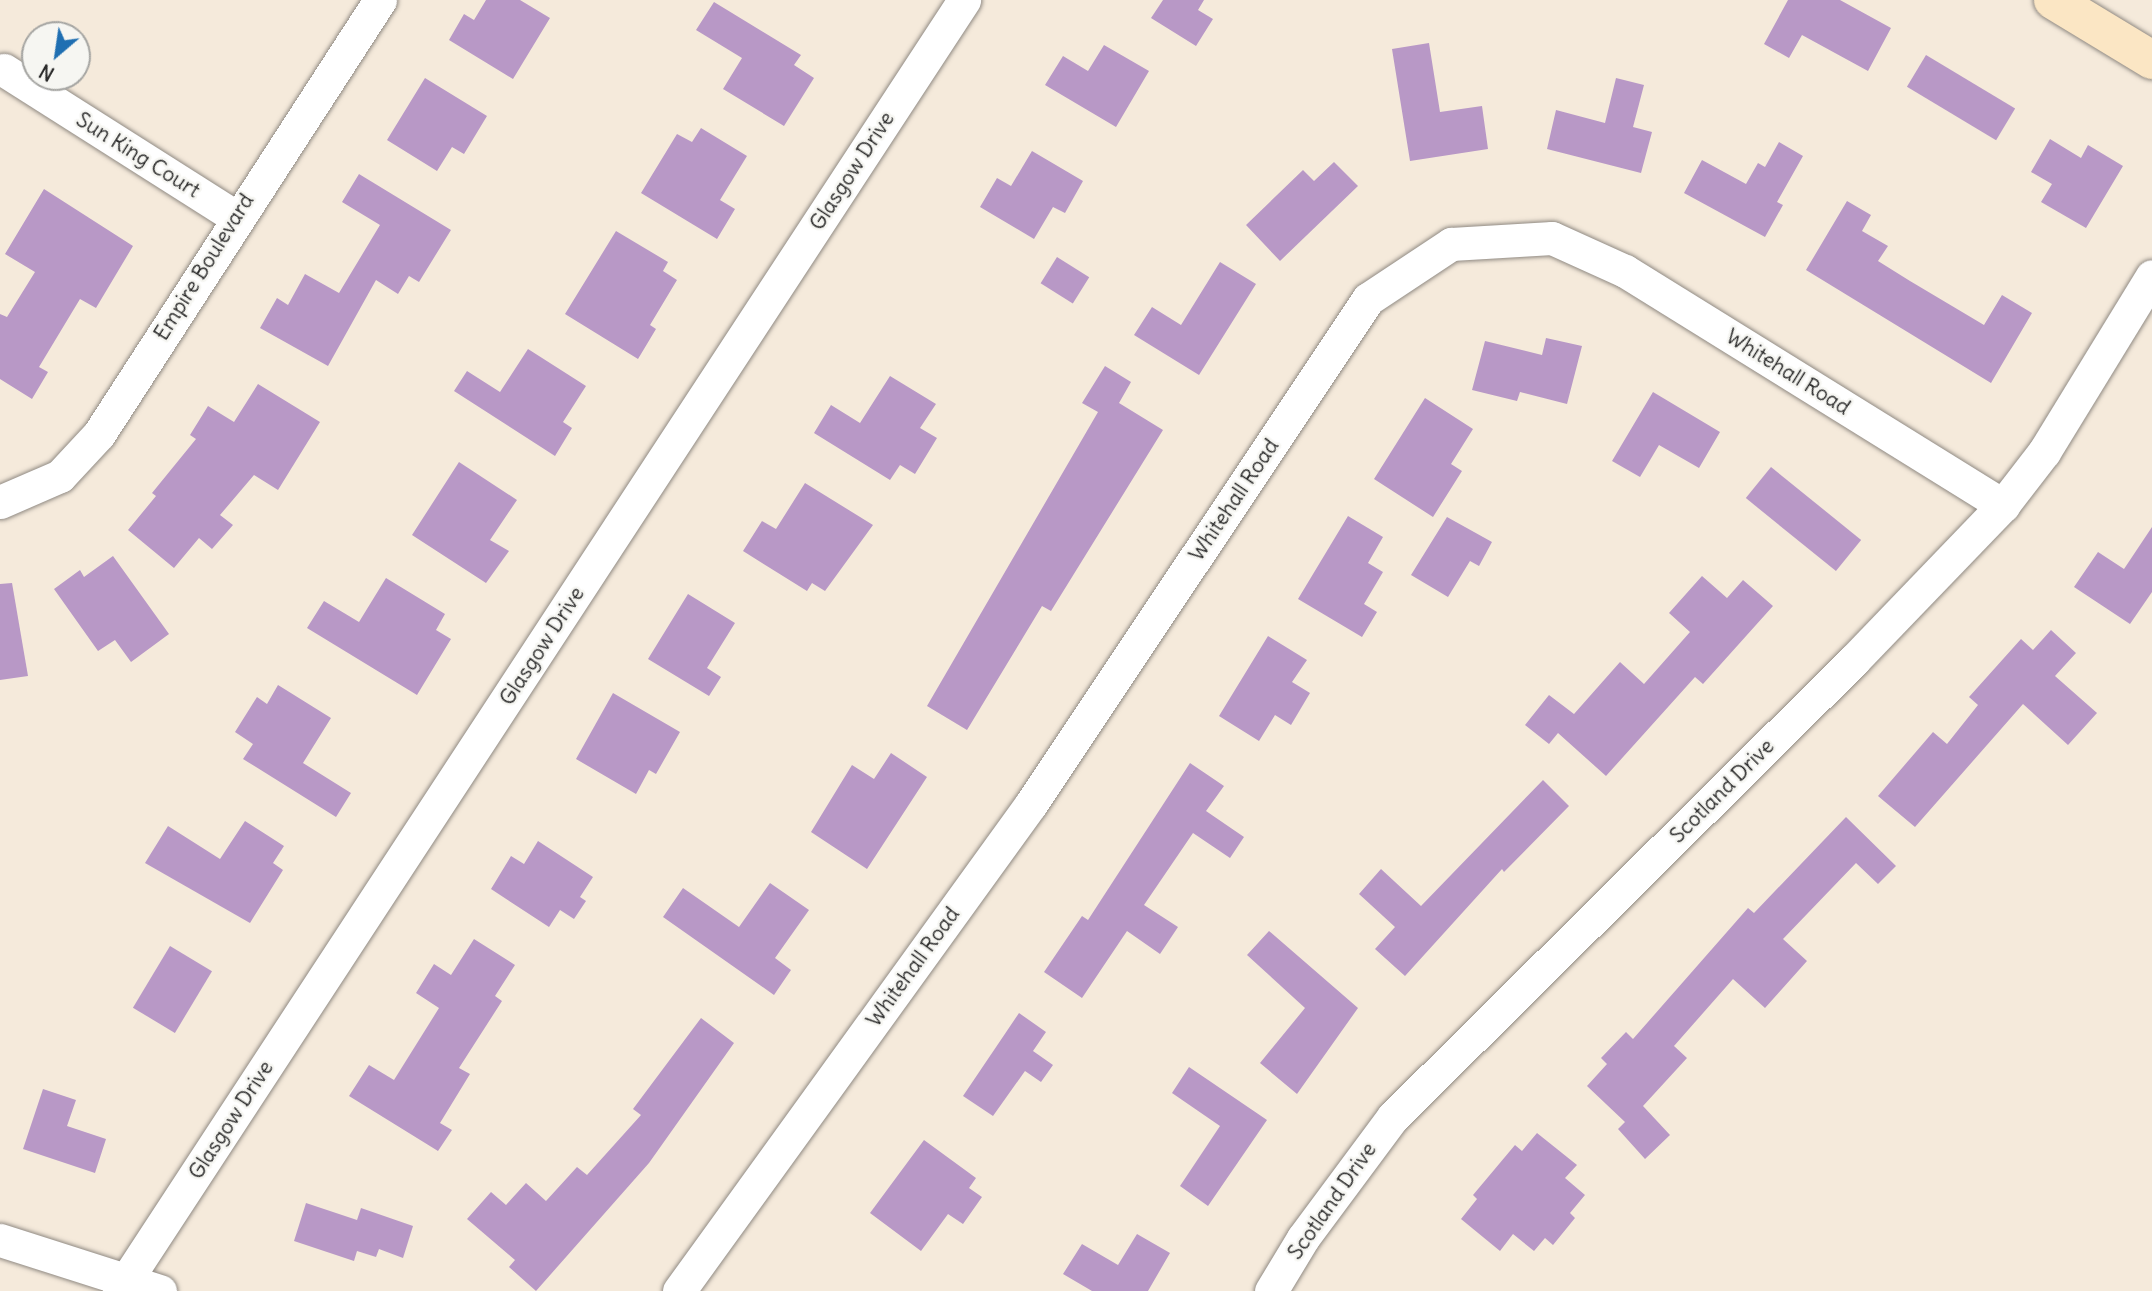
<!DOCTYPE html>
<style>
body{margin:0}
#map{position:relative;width:2152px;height:1291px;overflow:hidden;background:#f5eadb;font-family:Delius,sans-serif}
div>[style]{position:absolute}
.building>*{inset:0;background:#b898c6;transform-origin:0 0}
.roads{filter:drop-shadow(0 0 2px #908a83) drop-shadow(0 0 2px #908a83)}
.street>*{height:33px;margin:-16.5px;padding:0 16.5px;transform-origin:16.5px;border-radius:16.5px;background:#fff}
.secondary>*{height:38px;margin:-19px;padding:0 19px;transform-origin:19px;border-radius:19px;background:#fbe6c4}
span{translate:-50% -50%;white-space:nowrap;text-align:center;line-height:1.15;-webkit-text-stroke:5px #f6f6f2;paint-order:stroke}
.street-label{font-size:21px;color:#2b2b2b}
.north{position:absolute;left:21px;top:21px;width:70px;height:70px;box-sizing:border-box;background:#f6f6f2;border:2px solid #a5a5a2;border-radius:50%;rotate:209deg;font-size:19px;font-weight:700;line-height:28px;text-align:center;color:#2b2b2b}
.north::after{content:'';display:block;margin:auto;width:24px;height:32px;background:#1f6fb2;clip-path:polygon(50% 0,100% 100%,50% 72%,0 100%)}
</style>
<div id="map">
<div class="building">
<i style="clip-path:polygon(486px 0,520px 0,550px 18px,513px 79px,449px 40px,464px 14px,474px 20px)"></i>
<i style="clip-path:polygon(1163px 0,1204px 0,1198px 10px,1213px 19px,1196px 46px,1151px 18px)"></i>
<i style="clip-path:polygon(1788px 0,1840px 0,1891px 28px,1868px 71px,1802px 35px,1789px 58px,1764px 44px)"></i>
<i style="clip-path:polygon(714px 2px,801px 55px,794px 65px,814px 78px,784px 126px,723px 89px,742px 58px,696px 30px)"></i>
<i style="clip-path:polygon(1429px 43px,1440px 112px,1482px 106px,1488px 149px,1410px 161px,1392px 49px)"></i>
<i style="clip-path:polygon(1104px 45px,1149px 71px,1116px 127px,1045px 85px,1063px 56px,1088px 71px)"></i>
<i style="left:1926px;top:55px;width:104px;height:37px;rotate:31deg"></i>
<i style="clip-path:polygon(425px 78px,487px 116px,464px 154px,452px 147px,437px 171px,387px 140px)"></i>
<i style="clip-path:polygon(1616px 78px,1644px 85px,1633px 127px,1652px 132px,1641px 173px,1547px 149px,1556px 110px,1605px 123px)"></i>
<i style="clip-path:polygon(701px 128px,747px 156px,720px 200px,735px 209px,717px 239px,641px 193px,677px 134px,692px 142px)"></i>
<i style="clip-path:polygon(2050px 139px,2081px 158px,2088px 145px,2123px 166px,2086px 228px,2041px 202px,2052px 184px,2031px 172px)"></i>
<i style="clip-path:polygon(1779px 142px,1803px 156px,1777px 202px,1783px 205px,1765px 237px,1684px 193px,1702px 160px,1746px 184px,1758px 163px,1765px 167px)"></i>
<i style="clip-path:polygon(1032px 151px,1083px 181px,1065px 213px,1053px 207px,1034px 239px,980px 207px,997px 178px,1011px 186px)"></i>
<i style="clip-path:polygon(1334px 162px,1358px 186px,1280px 261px,1246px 225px,1303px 170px,1314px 181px)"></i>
<i style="clip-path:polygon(359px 174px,451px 230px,419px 282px,409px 276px,398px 294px,376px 280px,328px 366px,260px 328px,277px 298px,288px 305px,305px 274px,339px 293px,380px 225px,342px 202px)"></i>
<i style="clip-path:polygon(44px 189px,133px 246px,96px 308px,80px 299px,39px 367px,48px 372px,32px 399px,0 379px,0 314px,7px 317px,35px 272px,5px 254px)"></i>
<i style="clip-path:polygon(1847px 201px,1871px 215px,1862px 231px,1888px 246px,1878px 261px,1910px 281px,1984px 325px,2002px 295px,2032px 313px,1991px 383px,1806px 270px)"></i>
<i style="clip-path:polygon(616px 231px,668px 262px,663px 271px,677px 280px,650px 325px,656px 329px,638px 359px,565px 314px)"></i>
<i style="left:1057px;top:257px;width:38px;height:31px;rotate:32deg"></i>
<i style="clip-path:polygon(1220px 262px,1256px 284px,1199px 375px,1134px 335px,1152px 307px,1181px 325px)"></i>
<i style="clip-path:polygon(1546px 338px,1582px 346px,1567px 404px,1520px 392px,1517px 401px,1472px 390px,1485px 341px,1542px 355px)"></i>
<i style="clip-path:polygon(528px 349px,586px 386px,563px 422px,572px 428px,555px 456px,454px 391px,467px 371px,500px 392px)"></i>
<i style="clip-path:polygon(1105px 366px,1131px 382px,1119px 403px,1163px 430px,1051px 611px,1042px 606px,967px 730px,927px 706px,1098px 412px,1082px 403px)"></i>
<i style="clip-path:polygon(890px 376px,936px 404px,920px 428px,937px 438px,915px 474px,900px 465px,890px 480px,814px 433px,831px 405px,860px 423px)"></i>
<i style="clip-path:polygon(258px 384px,320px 422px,278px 490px,254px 475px,220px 515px,233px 525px,212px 549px,199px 538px,174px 568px,128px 530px,156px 496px,152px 493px,196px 439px,190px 435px,208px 406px,234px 422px)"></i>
<i style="clip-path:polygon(1653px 392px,1720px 432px,1699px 468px,1659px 445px,1640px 477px,1612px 461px)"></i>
<i style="clip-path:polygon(1425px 398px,1473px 429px,1451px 464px,1462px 471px,1433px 517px,1374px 479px)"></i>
<i style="clip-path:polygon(459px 462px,517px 500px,490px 540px,509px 551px,486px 583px,412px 535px)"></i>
<i style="left:1771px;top:467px;width:116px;height:40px;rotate:39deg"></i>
<i style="clip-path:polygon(805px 483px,873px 525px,825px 591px,812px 583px,807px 591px,743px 551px,762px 521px,776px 529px)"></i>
<i style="clip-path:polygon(1348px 516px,1383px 537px,1368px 563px,1383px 572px,1364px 604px,1377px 612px,1362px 637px,1298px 599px)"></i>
<i style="clip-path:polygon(1447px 517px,1492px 542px,1479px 566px,1470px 561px,1448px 597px,1411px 575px)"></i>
<i style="clip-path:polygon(2152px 527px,2152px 592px,2130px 624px,2074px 587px,2098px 552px,2124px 569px)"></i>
<i style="clip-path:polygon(113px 556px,169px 634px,131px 662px,115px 640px,98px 651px,54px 589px,80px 570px,84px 577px)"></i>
<i style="clip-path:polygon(1702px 576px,1727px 598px,1743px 580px,1773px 606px,1703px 684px,1695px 677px,1606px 776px,1558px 733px,1549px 744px,1525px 725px,1549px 695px,1574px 714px,1620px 662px,1644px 684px,1690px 632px,1669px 613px)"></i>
<i style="clip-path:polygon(386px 578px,445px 614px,436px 630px,451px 639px,417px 695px,307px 628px,324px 601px,359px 622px)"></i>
<i style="clip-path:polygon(12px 583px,28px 676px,0 680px,0 584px)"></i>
<i style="clip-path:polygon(688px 594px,735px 623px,707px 668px,721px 677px,709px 696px,648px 659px)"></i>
<i style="clip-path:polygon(2051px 630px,2076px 653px,2055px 676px,2097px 713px,2068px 745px,2023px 704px,1915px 827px,1878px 796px,1933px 732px,1947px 744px,1978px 705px,1969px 697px,2021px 639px,2033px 650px)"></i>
<i style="clip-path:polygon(1268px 636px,1307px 660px,1292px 682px,1310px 693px,1291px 725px,1275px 715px,1259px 741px,1219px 716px)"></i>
<i style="clip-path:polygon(278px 685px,331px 718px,303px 763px,351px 793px,336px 817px,243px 759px,253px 744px,235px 732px,257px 697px,267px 704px)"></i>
<i style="clip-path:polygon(613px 693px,680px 732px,656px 774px,649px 770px,636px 794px,576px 759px)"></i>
<i style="clip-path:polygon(891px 753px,927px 777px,867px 869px,811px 832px,852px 765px,874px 779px)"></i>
<i style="clip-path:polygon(1190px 763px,1224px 786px,1206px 811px,1244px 837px,1230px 858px,1193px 833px,1144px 905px,1178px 927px,1160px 954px,1127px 931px,1082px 998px,1044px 972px,1082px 916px,1088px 920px)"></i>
<i style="clip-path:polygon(1543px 780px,1569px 806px,1504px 872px,1502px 869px,1405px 976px,1375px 949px,1395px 927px,1359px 894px,1381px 869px,1421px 906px)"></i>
<i style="clip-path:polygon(1846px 817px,1896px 866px,1878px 884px,1856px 863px,1783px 939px,1807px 961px,1765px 1008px,1733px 979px,1674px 1046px,1687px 1058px,1643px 1106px,1670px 1135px,1645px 1159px,1618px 1129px,1625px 1122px,1587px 1086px,1607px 1064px,1601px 1058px,1626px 1032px,1633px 1039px,1748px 908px,1754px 913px)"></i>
<i style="clip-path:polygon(245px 821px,284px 846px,273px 863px,283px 870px,250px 923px,145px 863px,168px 826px,220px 859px)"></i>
<i style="clip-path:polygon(538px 841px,593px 877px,580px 897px,586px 901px,574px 919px,560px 910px,549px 927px,491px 889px,511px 856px,524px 864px)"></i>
<i style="clip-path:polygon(770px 883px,809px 910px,775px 958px,791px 970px,774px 995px,663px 917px,683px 888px,739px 927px)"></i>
<i style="clip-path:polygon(1269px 931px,1358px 1008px,1297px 1094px,1260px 1063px,1305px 1008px,1247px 955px)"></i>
<i style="clip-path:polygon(474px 939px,515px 965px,495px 996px,502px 1001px,459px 1068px,470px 1074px,440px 1123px,452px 1130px,438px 1151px,349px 1096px,369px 1065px,394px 1080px,439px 1008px,416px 993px,434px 964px,451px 975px)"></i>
<i style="left:170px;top:946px;width:49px;height:72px;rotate:31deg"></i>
<i style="clip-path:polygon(1019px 1013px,1046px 1032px,1033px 1051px,1053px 1065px,1041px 1082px,1025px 1071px,993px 1116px,963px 1096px)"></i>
<i style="clip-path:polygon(701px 1018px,734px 1043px,649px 1163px,536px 1291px,509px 1267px,515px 1260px,467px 1219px,491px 1192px,506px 1205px,526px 1183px,546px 1201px,577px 1167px,587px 1175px,641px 1115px,633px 1109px)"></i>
<i style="clip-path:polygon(1189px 1067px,1267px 1120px,1208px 1206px,1180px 1186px,1220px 1126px,1172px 1093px)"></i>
<i style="clip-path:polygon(43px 1089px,76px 1100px,67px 1126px,106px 1139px,95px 1173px,23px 1149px)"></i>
<i style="clip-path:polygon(1537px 1133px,1577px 1165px,1565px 1178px,1585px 1195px,1570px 1213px,1575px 1218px,1553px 1245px,1545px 1238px,1534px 1251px,1513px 1234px,1500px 1251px,1461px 1219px,1477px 1199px,1473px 1195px,1515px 1145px,1522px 1151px)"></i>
<i style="clip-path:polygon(924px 1140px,976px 1178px,969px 1188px,982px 1197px,963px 1224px,948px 1214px,921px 1251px,870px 1213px)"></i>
<i style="clip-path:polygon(306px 1203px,357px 1220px,361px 1208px,413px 1226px,403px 1258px,379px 1249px,376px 1257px,357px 1251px,354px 1261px,294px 1241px)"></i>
<i style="clip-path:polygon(1137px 1234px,1170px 1253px,1148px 1291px,1092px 1291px,1063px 1274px,1082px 1244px,1118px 1265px)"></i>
</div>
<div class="roads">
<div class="street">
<i style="left:4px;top:70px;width:275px;rotate:32.4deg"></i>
<i style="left:0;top:502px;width:65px;rotate:-23.4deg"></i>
<i style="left:60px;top:476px;width:57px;rotate:-47.1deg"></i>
<i style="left:99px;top:434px;width:517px;rotate:-57.08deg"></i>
<i style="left:0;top:1240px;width:168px;rotate:17.7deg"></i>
<i style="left:119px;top:1291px;width:1543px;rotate:-56.79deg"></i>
<i style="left:679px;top:1291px;width:601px;rotate:-54.14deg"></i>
<i style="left:1031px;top:804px;width:607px;rotate:-56.28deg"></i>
<i style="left:1368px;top:299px;width:100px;rotate:-33.5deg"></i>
<i style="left:1451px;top:244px;width:101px;rotate:-3.4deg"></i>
<i style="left:1552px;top:238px;width:80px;rotate:24.3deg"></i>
<i style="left:1625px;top:271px;width:445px;rotate:31.8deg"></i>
<i style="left:1271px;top:1291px;width:62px;rotate:-58.9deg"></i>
<i style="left:1303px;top:1238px;width:151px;rotate:-53.4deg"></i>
<i style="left:1393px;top:1117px;width:649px;rotate:-44.75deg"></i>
<i style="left:1854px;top:660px;width:215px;rotate:-46.1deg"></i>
<i style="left:2003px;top:505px;width:67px;rotate:-52.3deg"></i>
<i style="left:2044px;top:452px;width:206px;rotate:-58.5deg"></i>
</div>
<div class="secondary">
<i style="left:2053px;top:0;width:116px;rotate:31.2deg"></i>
</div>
</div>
<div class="street-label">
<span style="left:138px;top:155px;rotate:32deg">Sun King Court</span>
<span style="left:852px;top:171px;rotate:-57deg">Glasgow Drive</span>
<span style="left:204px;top:267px;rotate:-58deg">Empire Boulevard</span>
<span style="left:1788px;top:372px;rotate:32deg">Whitehall Road</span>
<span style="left:1234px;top:500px;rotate:-56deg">Whitehall Road</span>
<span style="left:542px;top:646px;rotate:-57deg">Glasgow Drive</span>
<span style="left:1722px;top:791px;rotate:-45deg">Scotland Drive</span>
<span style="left:913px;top:967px;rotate:-54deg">Whitehall Road</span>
<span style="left:231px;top:1120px;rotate:-57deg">Glasgow Drive</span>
<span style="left:1332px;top:1201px;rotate:-55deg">Scotland Drive</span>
</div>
<div class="north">N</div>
</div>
